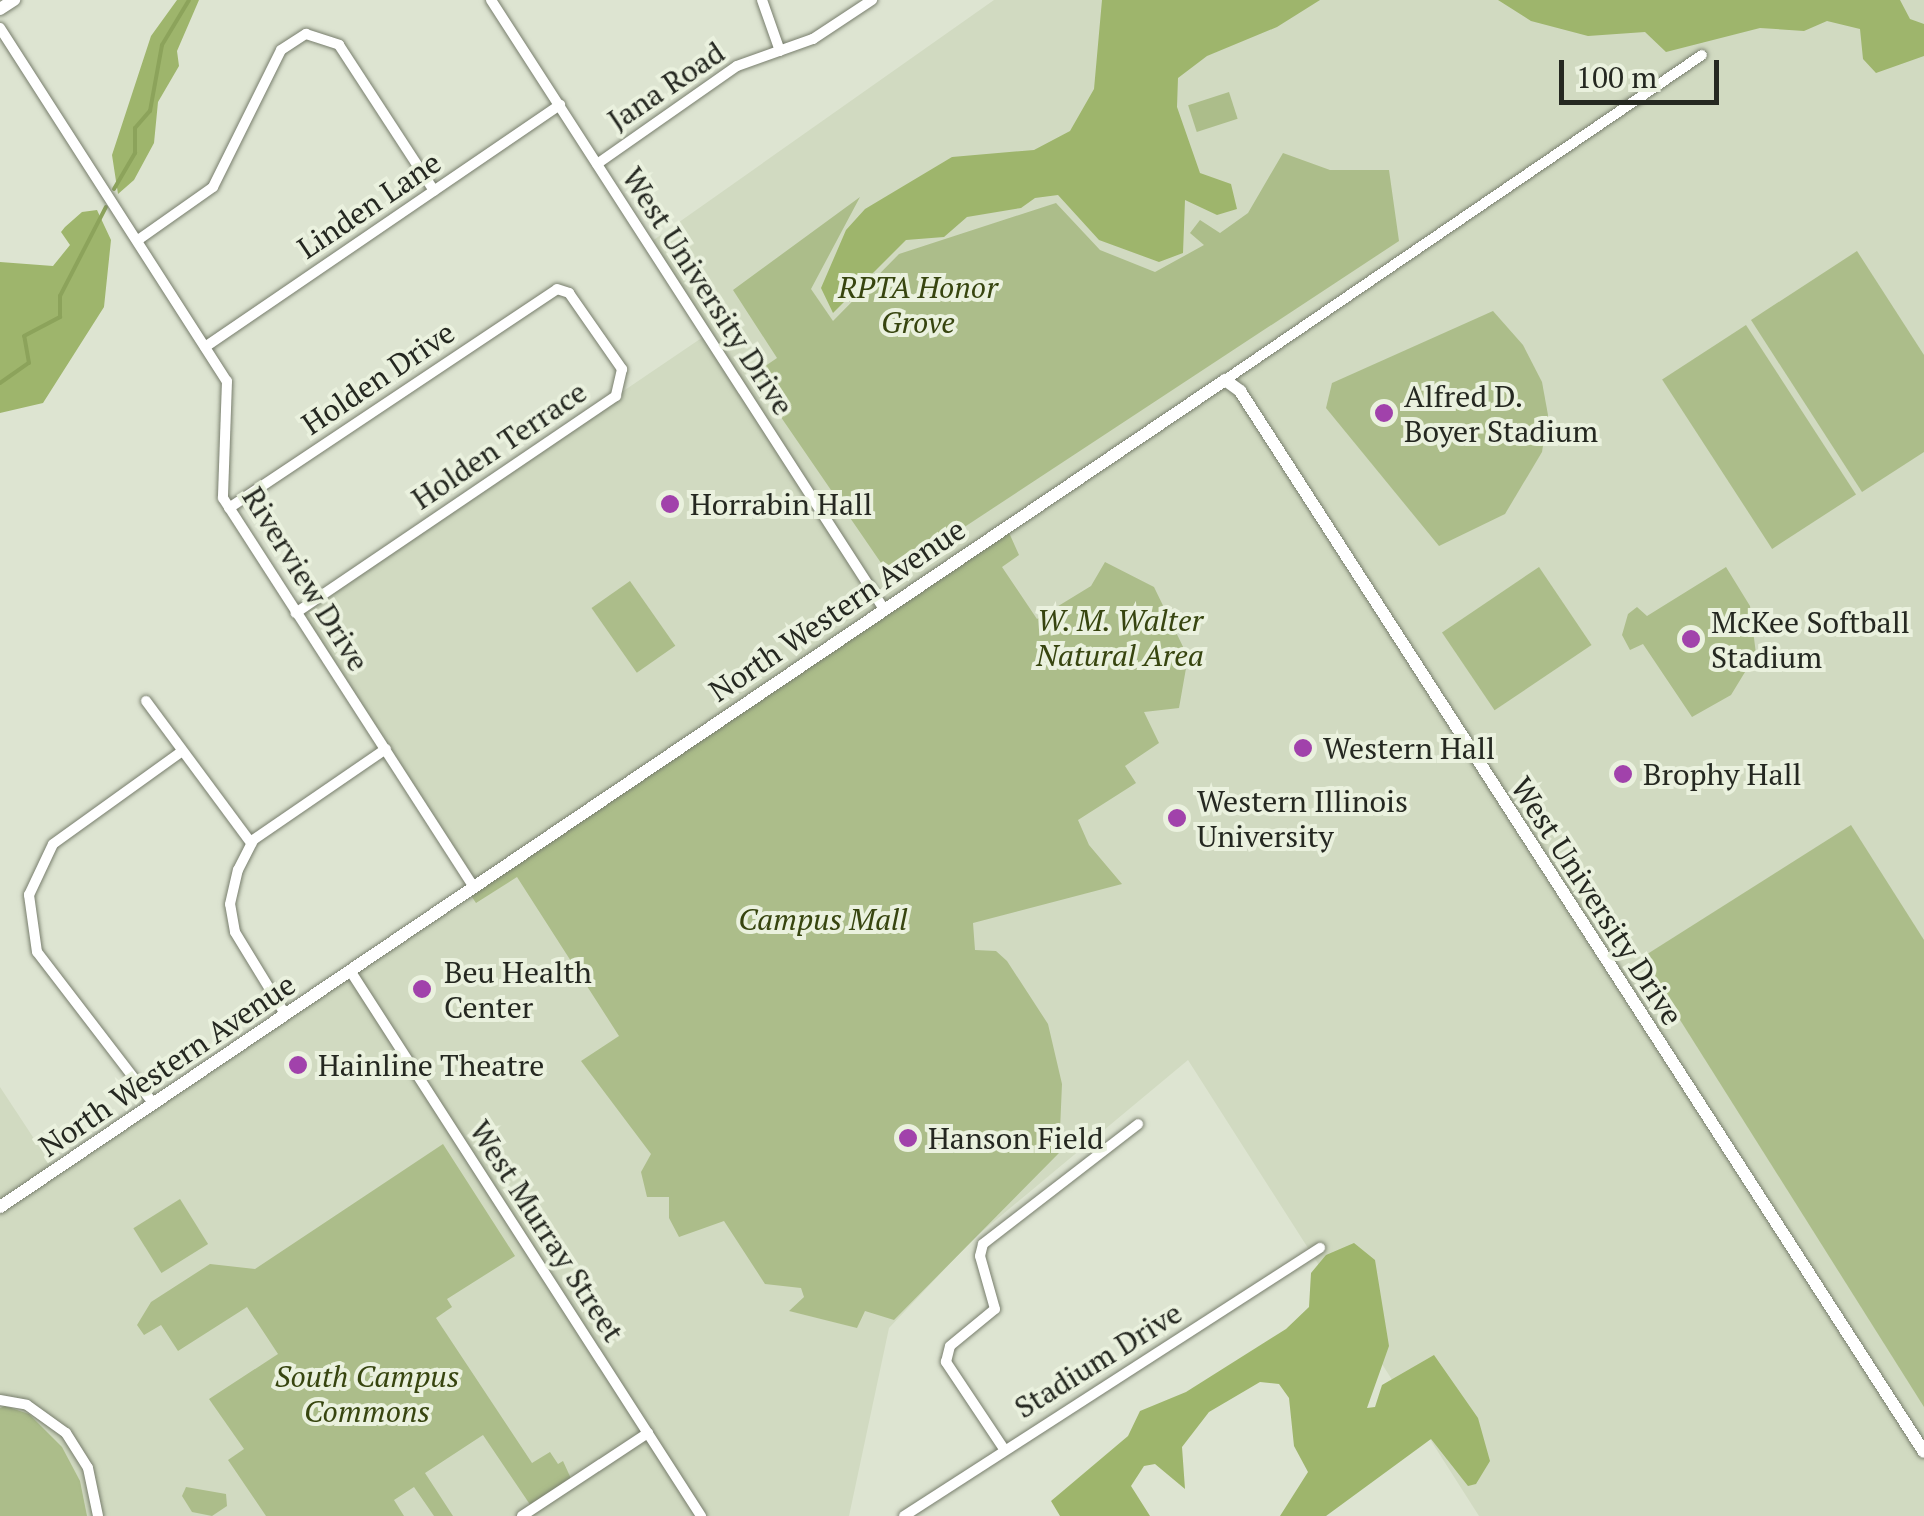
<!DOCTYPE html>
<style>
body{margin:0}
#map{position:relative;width:1924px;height:1516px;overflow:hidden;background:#dde4d1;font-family:"PT Serif",serif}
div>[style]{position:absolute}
.built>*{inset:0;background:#d1dac1}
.green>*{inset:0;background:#acbd8a;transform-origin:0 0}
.forest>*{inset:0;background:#9eb56c}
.stream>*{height:4px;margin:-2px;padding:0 2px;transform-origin:2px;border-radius:2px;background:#8ca35b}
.roads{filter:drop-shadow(0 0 2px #787e6d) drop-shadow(0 0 2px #787e6d)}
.minor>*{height:10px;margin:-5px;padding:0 5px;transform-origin:5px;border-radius:5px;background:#fff}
.tertiary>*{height:12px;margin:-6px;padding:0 6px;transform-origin:6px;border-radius:6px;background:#fff}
.dots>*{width:28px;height:28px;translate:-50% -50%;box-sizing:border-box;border:5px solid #eaf1de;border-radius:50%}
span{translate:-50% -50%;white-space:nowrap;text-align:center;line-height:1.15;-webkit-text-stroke:8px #eaf1de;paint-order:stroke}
.street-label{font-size:30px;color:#252821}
.park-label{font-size:30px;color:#37450f;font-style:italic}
.poi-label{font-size:30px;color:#252821}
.left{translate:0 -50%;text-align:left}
.scale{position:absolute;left:1559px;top:60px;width:160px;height:45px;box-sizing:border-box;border:5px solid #252821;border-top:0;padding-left:12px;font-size:30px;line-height:35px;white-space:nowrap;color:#252821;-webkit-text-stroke:8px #eaf1de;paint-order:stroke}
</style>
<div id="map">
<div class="built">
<i style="clip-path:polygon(994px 0,1924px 0,1924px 1516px,1479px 1516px,1188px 1060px,973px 1239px,889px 1328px,849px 1516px,0 1516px,0 1087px,54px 1169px,474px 887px,296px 613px,706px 335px,648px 244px)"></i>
</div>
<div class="green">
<i style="left:1229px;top:92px;width:28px;height:43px;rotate:72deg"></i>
<i style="clip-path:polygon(1283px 153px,1330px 170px,1389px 170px,1399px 241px,890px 576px,752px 375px,777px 358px,733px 290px,860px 197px,811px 289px,833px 321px,899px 254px,1056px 203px,1100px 250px,1155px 272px,1204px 245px,1190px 233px,1200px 220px,1220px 233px,1248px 213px)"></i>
<i style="clip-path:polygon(1857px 251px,1924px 355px,1924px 452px,1862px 492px,1751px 320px)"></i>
<i style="clip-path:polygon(1493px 311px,1523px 345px,1542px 382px,1548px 415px,1542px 452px,1505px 514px,1439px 546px,1326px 408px,1332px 383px)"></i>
<i style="left:1746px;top:325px;width:202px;height:100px;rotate:57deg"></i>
<i style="clip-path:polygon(1006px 526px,1019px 555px,1002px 567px,1037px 619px,1091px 586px,1105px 562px,1154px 587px,1188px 657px,1179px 708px,1144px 712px,1159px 743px,1125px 766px,1136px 783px,1078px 820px,1089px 845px,1122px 884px,973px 923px,975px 950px,996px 951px,1007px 961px,1048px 1024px,1062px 1084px,1059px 1153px,894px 1320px,865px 1311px,857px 1328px,789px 1311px,804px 1297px,801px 1288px,765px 1284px,724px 1221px,679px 1237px,669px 1218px,669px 1197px,647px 1197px,641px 1172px,651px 1154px,581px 1061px,619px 1036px,517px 877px,476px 903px,468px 891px)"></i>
<i style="left:1539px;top:567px;width:94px;height:117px;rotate:56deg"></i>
<i style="clip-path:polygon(1726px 567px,1750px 606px,1756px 654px,1731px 695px,1692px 717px,1643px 644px,1630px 650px,1622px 635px,1628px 614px,1637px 607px,1647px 616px)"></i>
<i style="left:630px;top:581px;width:79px;height:47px;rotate:55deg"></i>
<i style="clip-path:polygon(1851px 825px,1924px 940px,1924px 1407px,1641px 958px)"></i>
<i style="clip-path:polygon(443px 1144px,515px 1256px,447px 1299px,452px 1307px,436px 1318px,532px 1463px,550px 1452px,558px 1464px,563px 1461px,573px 1483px,533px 1509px,483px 1435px,425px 1473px,453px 1516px,434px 1516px,414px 1487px,394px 1500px,404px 1516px,266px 1516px,228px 1460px,244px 1449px,209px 1399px,278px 1354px,247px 1307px,178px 1351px,161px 1325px,144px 1335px,137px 1325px,151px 1302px,210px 1264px,255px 1269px)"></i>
<i style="left:180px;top:1199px;width:53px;height:55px;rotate:58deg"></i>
<i style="clip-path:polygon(5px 1406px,29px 1414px,62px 1447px,80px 1481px,87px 1516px,0 1516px,0 1408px)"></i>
<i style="clip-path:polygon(186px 1487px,226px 1494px,227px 1506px,212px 1516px,192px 1512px,182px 1496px)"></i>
</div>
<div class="forest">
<i style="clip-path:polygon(177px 0,199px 0,177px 51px,179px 66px,158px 102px,154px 143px,134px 180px,118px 194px,112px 155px,151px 36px)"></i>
<i style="clip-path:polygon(1102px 0,1320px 0,1277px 27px,1207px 56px,1178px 78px,1177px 107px,1200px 173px,1231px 184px,1237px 209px,1217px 215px,1185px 200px,1183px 253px,1159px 262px,1099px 240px,1058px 195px,1035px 198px,1021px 208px,967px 217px,944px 237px,906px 240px,833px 313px,821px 288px,846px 230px,865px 209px,952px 157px,1034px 150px,1070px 131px,1094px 89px)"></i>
<i style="clip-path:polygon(1498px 0,1900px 0,1910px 19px,1924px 24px,1924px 56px,1876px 73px,1863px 59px,1860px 29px,1827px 21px,1804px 31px,1760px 28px,1666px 52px,1645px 32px,1588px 36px,1531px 21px)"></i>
<i style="clip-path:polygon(97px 210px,111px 240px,104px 307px,43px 403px,0 413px,0 262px,53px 266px,70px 245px,61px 232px,65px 227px,82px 212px)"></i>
<i style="clip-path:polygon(1354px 1243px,1375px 1260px,1389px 1346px,1367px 1408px,1375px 1407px,1382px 1385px,1434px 1355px,1478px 1418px,1490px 1461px,1476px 1484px,1468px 1486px,1431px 1439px,1326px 1516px,1280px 1516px,1308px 1472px,1294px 1446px,1289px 1398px,1279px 1384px,1260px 1382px,1209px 1412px,1182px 1447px,1185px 1489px,1155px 1464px,1144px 1466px,1131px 1486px,1150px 1516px,1060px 1516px,1051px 1501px,1128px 1436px,1140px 1411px,1186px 1392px,1286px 1329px,1309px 1307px,1311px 1273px,1326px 1255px)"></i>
</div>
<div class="stream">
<i style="left:114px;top:189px;width:42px;rotate:-59.7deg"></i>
<i style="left:135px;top:153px;width:25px;rotate:-90deg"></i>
<i style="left:135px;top:128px;width:23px;rotate:-49deg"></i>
<i style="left:150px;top:111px;width:67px;rotate:-79.7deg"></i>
<i style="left:162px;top:45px;width:52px;rotate:-59deg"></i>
<i style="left:0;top:383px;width:35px;rotate:-35deg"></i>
<i style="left:29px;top:363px;width:27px;rotate:-100deg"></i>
<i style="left:24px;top:336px;width:41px;rotate:-27.8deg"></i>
<i style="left:60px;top:317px;width:21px;rotate:-90deg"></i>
<i style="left:60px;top:296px;width:100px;rotate:-62.7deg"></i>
</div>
<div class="roads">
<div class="minor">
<i style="left:491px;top:0;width:725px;rotate:57.17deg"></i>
<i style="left:762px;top:0;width:54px;rotate:70.6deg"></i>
<i style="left:0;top:28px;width:420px;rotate:57.3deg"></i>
<i style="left:227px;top:381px;width:117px;rotate:92deg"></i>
<i style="left:223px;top:498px;width:463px;rotate:57.2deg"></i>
<i style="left:597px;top:164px;width:171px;rotate:-35deg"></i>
<i style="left:737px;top:66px;width:81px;rotate:-19.6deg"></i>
<i style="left:813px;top:39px;width:71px;rotate:-33.5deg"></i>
<i style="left:138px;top:240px;width:92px;rotate:-35.2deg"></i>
<i style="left:213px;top:187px;width:153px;rotate:-63.6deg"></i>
<i style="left:281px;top:50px;width:30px;rotate:-33deg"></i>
<i style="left:306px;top:34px;width:35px;rotate:18deg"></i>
<i style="left:339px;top:45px;width:174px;rotate:56.9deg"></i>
<i style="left:205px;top:347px;width:430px;rotate:-34.3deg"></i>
<i style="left:1225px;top:380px;width:577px;rotate:-34.27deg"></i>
<i style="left:229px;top:508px;width:394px;rotate:-33.7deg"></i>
<i style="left:557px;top:289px;width:13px;rotate:18deg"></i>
<i style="left:569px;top:293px;width:93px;rotate:55.1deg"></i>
<i style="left:622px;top:369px;width:28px;rotate:103deg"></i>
<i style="left:616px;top:396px;width:387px;rotate:145.9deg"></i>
<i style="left:146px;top:701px;width:177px;rotate:53.5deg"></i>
<i style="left:351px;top:972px;width:647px;rotate:57.24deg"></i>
<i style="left:285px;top:1014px;width:96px;rotate:-121.4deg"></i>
<i style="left:235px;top:932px;width:28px;rotate:-100deg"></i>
<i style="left:230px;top:904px;width:35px;rotate:-77deg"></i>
<i style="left:238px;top:870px;width:34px;rotate:-63deg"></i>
<i style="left:253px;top:840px;width:161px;rotate:-34.4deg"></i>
<i style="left:153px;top:1103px;width:190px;rotate:-127.5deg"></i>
<i style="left:37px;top:952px;width:58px;rotate:-98deg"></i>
<i style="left:29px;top:895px;width:56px;rotate:-64.8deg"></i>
<i style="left:53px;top:844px;width:158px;rotate:-35.7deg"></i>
<i style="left:0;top:1400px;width:27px;rotate:10deg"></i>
<i style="left:27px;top:1405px;width:48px;rotate:35.7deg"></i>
<i style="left:66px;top:1433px;width:41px;rotate:57.8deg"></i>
<i style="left:88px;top:1468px;width:49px;rotate:78.2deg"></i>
<i style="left:1004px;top:1449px;width:105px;rotate:-123.7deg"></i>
<i style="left:946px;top:1362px;width:16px;rotate:-76deg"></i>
<i style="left:950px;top:1346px;width:58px;rotate:-39.4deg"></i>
<i style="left:995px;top:1309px;width:55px;rotate:-105.8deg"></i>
<i style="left:980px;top:1256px;width:12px;rotate:-76deg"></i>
<i style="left:983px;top:1244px;width:196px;rotate:-37.7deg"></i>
<i style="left:522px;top:1516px;width:151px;rotate:-33.4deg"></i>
<i style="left:904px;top:1516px;width:495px;rotate:-32.8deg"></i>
</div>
<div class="tertiary">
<i style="left:0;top:9px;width:17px;rotate:-33deg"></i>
<i style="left:0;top:1207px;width:1478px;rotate:-34.02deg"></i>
<i style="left:1225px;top:380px;width:19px;rotate:36deg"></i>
<i style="left:1240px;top:391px;width:1262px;rotate:57.19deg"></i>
</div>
</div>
<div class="dots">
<i style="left:1384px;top:413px;background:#a142ab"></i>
<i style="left:670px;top:504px;background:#a142ab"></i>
<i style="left:1691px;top:639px;background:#a142ab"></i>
<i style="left:1303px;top:748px;background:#a142ab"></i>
<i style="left:1623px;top:774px;background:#a142ab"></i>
<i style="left:1177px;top:818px;background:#a142ab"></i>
<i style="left:422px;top:989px;background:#a142ab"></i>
<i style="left:298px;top:1065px;background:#a142ab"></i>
<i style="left:908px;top:1138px;background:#a142ab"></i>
</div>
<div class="street-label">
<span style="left:666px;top:86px;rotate:-34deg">Jana Road</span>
<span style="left:369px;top:205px;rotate:-34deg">Linden Lane</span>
<span style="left:708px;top:291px;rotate:57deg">West University Drive</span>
<span style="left:378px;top:378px;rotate:-34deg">Holden Drive</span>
<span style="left:499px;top:445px;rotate:-34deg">Holden Terrace</span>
<span style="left:306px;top:579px;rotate:58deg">Riverview Drive</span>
<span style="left:837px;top:610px;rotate:-34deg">North Western Avenue</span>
<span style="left:1597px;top:901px;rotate:57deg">West University Drive</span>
<span style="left:167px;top:1065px;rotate:-34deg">North Western Avenue</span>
<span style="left:547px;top:1231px;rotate:57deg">West Murray Street</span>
<span style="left:1098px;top:1360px;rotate:-32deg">Stadium Drive</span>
</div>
<div class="park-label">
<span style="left:918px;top:304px">RPTA Honor<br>Grove</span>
<span style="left:1120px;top:637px">W. M. Walter<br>Natural Area</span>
<span style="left:823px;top:919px">Campus Mall</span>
<span style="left:367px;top:1393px">South Campus<br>Commons</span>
</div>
<div class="poi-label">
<span class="left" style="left:1404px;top:413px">Alfred D.<br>Boyer Stadium</span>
<span class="left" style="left:690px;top:504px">Horrabin Hall</span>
<span class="left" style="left:1711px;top:639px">McKee Softball<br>Stadium</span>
<span class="left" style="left:1323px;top:748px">Western Hall</span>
<span class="left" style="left:1643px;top:774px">Brophy Hall</span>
<span class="left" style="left:1197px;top:818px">Western Illinois<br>University</span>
<span class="left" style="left:444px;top:989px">Beu Health<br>Center</span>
<span class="left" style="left:318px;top:1065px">Hainline Theatre</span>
<span class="left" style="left:928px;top:1138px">Hanson Field</span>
</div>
<div class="scale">100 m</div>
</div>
